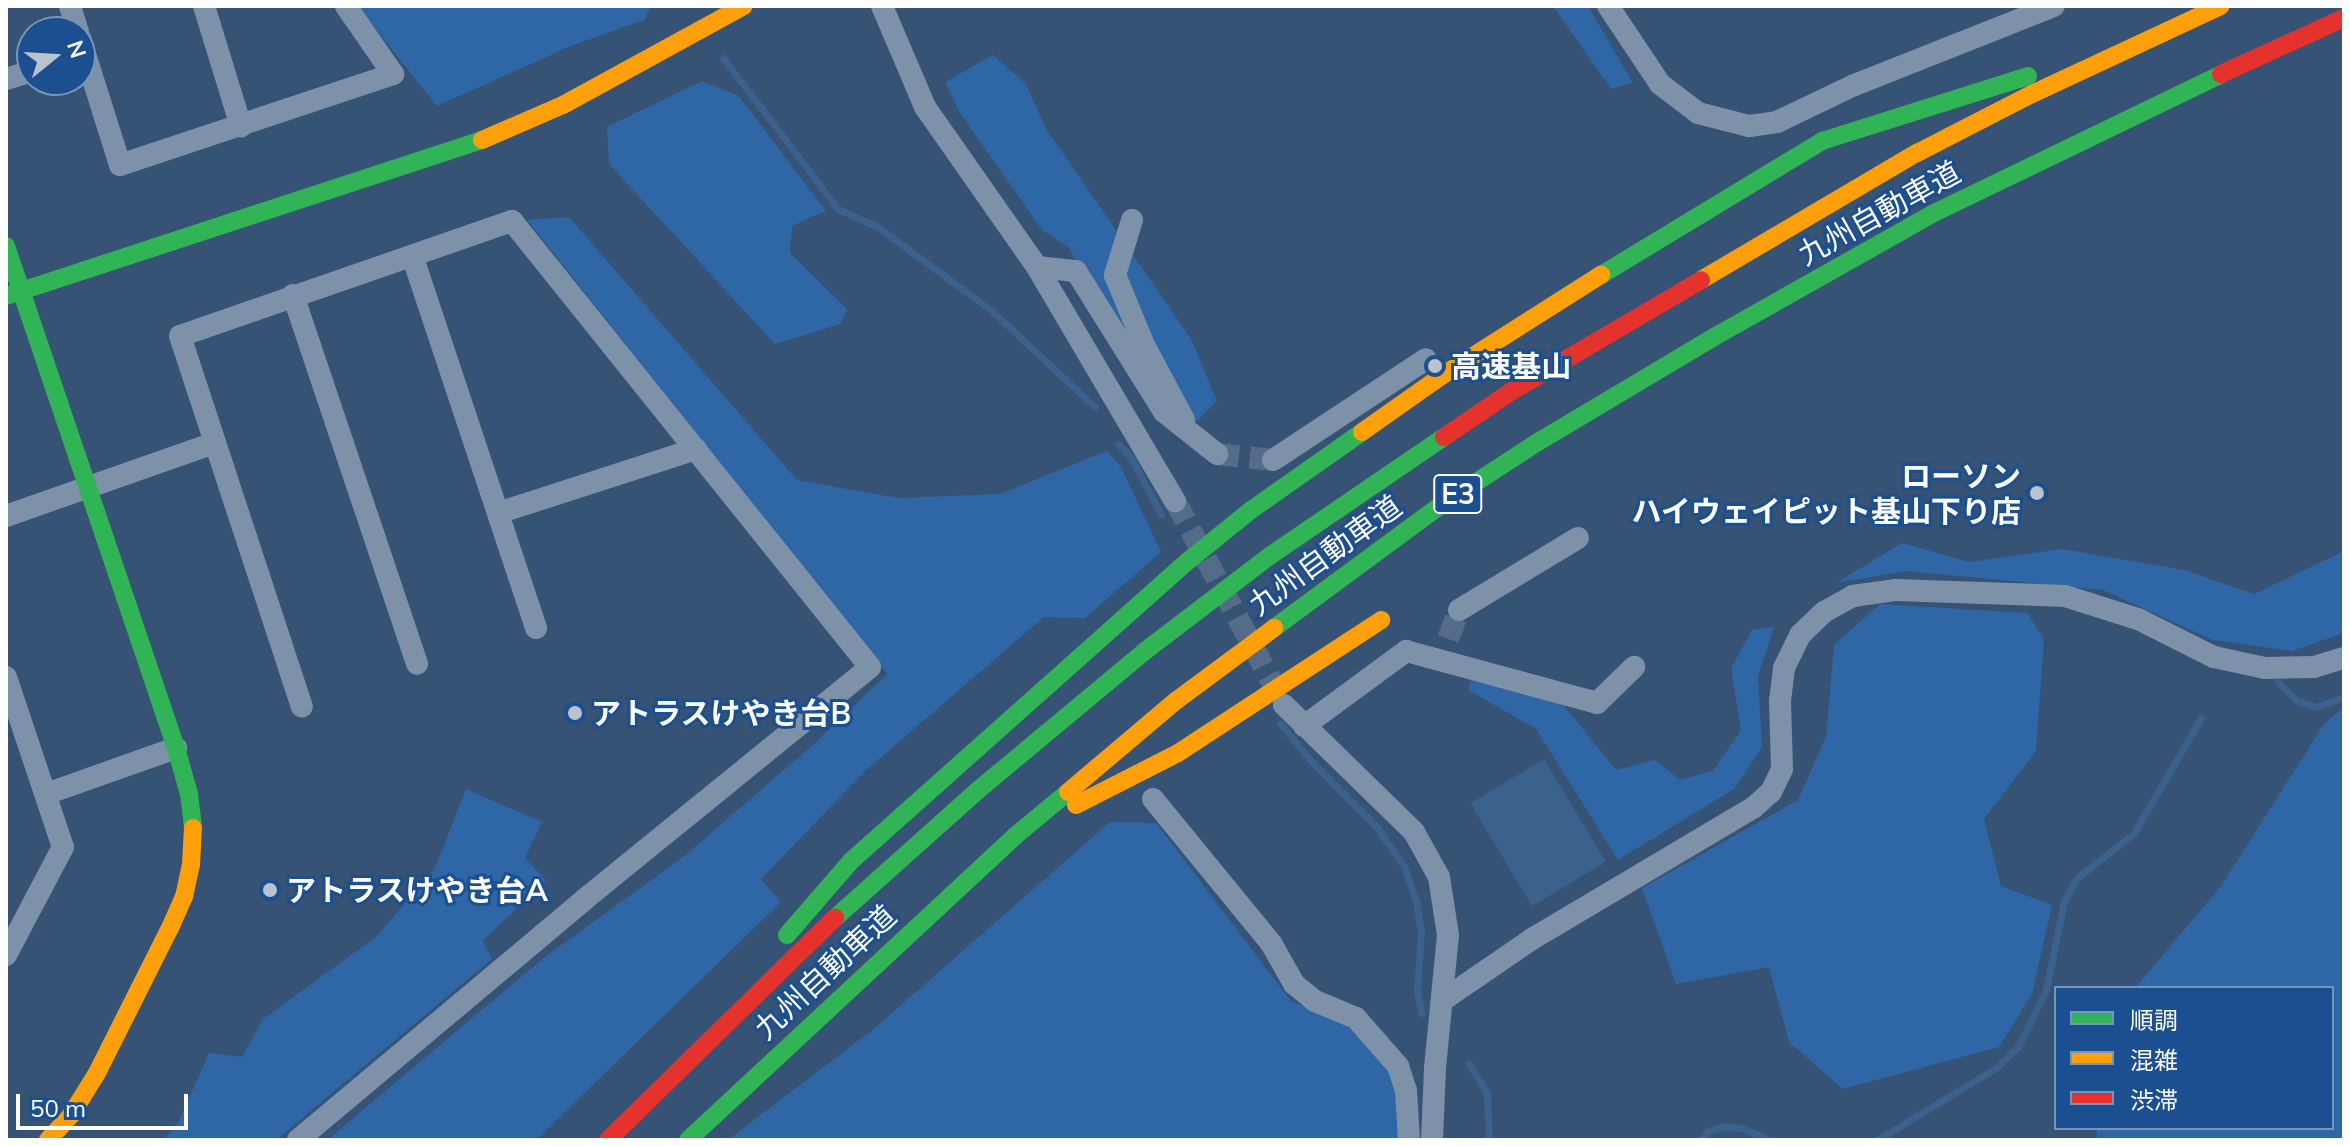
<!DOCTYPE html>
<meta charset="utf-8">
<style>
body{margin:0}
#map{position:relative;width:2350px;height:1146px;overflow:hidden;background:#365274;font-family:Mulish,"Noto Sans JP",sans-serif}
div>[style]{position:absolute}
.green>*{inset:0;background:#2f66a5}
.water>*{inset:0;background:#3b618d;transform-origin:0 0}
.stream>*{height:7px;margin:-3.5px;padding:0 3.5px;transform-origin:3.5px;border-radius:3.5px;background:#3b618d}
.street-tunnel>*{height:22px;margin-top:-11px;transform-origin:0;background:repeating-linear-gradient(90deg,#546c89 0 22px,transparent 0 33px)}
.street>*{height:22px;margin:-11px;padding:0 11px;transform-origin:11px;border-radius:11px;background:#7d92a8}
.fast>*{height:18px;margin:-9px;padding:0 9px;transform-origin:9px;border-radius:9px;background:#30b455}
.slow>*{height:18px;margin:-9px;padding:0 9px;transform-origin:9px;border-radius:9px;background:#ff9f0a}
.jam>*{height:18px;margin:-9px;padding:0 9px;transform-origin:9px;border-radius:9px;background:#e5322d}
.dots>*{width:22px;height:22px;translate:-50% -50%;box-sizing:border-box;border:4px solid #1b4f8f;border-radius:50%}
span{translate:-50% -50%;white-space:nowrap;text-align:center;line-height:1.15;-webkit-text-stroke:6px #1b4f8f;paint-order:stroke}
.shield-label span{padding:2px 6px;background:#1b4f8f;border:2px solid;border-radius:6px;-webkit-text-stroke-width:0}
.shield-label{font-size:28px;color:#fff;font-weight:700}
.street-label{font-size:30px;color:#fff}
.poi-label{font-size:30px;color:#fff;font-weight:700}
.left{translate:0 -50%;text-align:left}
.right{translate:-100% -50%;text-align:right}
.frame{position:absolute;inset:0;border:8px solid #fff;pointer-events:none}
.legend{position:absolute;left:2054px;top:986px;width:280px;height:144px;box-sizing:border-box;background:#1b4f8f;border:2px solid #7695bc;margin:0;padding:10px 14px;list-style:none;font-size:24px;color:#fff}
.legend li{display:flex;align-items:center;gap:16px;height:40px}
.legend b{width:40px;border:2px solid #7695bc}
.north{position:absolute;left:16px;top:16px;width:80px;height:80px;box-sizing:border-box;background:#1b4f8f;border:2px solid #7695bc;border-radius:50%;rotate:72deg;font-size:22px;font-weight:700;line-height:32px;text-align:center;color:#fff}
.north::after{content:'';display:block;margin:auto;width:28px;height:36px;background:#b9c2ce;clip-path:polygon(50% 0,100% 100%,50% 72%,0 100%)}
.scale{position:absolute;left:16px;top:1094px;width:172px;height:36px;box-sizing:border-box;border:4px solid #fff;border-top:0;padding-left:10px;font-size:24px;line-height:28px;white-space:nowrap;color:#fff;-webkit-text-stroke:6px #1b4f8f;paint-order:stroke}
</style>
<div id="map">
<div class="green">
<i style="clip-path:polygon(357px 6px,651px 6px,644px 20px,571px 46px,437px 106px)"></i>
<i style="clip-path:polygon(1553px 6px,1588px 6px,1633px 83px,1611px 89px)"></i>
<i style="clip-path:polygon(993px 55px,1026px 84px,1045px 127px,1191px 339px,1217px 401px,1195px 423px,1151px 381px,1068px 247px,1042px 230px,960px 113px,945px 82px)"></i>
<i style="clip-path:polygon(702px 81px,739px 96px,826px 211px,792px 226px,790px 253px,848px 310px,840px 324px,775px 344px,609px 164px,607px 127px)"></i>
<i style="clip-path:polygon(569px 217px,797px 480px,898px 498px,1000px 494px,1107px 451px,1121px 467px,1161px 552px,1085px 618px,1044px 617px,865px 771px,761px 879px,781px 902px,536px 1140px,327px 1140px,546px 956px,682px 858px,814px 744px,887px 674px,527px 220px)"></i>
<i style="clip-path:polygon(1902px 543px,1969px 562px,2062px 549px,2184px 570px,2254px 594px,2344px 551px,2344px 633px,2292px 651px,2213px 640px,2103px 590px,1907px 571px,1836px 583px)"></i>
<i style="clip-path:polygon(1880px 604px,2027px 613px,2044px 639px,2036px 751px,1984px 819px,2001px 886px,2052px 905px,2032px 994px,1999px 1047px,1843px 1089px,1789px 1042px,1769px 967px,1676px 984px,1642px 888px,1798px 800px,1826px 736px,1834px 645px)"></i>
<i style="clip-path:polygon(1774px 627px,1758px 677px,1762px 747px,1734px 789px,1618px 860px,1536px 729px,1468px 690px,1476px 663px,1561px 702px,1616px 770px,1655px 760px,1680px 780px,1713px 771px,1741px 730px,1731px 668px,1752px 630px)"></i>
<i style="clip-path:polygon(2344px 707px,2344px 1140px,2097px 1140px,2097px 1128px,2332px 1128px,2332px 988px,2135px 988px,2221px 886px,2324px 724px)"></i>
<i style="clip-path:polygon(466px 789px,542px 822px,525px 858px,546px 880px,483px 941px,492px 959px,276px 1140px,163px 1140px,176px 1127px,209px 1053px,242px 1057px,263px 1019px,377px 936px,435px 868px)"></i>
<i style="clip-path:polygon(1110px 822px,1156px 823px,1291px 1001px,1351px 1025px,1394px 1075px,1400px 1140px,728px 1140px,876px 1027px)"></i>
</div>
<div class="water">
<i style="left:1544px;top:759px;width:120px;height:86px;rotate:59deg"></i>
</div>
<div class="stream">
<i style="left:723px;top:58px;width:190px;rotate:52.7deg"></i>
<i style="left:838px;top:209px;width:44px;rotate:24.2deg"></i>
<i style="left:878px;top:227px;width:142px;rotate:36.4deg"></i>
<i style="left:992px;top:311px;width:141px;rotate:43deg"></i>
<i style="left:1118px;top:444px;width:17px;rotate:45deg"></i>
<i style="left:1130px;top:456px;width:66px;rotate:61.9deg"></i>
<i style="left:2278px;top:682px;width:27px;rotate:45deg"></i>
<i style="left:2297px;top:701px;width:20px;rotate:18deg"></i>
<i style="left:2316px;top:707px;width:30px;rotate:-20deg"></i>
<i style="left:1280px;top:723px;width:50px;rotate:50.6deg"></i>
<i style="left:1312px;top:762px;width:89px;rotate:45deg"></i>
<i style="left:1375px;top:825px;width:50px;rotate:54.7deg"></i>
<i style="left:1404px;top:866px;width:36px;rotate:71deg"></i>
<i style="left:1416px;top:900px;width:30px;rotate:81deg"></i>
<i style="left:1421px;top:930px;width:62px;rotate:93.7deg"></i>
<i style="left:1417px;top:992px;width:22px;rotate:77deg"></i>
<i style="left:1469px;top:1064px;width:34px;rotate:58deg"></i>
<i style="left:1487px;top:1093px;width:47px;rotate:87.6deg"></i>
<i style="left:1700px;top:1140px;width:12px;rotate:-48deg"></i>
<i style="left:1708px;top:1131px;width:17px;rotate:-17deg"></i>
<i style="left:1724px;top:1126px;width:18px;rotate:6deg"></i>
<i style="left:1742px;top:1128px;width:30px;rotate:24deg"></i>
<i style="left:1877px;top:1140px;width:139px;rotate:-31.2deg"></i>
<i style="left:1996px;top:1068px;width:30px;rotate:-44deg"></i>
<i style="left:2018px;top:1047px;width:64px;rotate:-63.8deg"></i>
<i style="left:2046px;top:990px;width:91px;rotate:-78.6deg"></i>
<i style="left:2064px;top:901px;width:26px;rotate:-61deg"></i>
<i style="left:2077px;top:878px;width:73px;rotate:-38.3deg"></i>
<i style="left:2134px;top:833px;width:133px;rotate:-59.8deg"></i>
</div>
<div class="street-tunnel">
<i style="left:1217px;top:454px;width:56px;rotate:6.1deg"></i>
<i style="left:1175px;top:501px;width:222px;rotate:61.8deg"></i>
<i style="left:1448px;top:639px;width:31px;rotate:-69deg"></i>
</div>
<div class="street">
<i style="left:70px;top:6px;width:27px;rotate:73deg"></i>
<i style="left:204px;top:6px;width:126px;rotate:72.9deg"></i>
<i style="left:882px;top:6px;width:110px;rotate:66.9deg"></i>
<i style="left:925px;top:107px;width:195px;rotate:55deg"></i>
<i style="left:1037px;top:267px;width:272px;rotate:59.5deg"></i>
<i style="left:1608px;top:6px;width:94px;rotate:56.3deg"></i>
<i style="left:1660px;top:84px;width:48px;rotate:37.3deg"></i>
<i style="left:1698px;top:113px;width:53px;rotate:14.3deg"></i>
<i style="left:1749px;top:126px;width:28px;rotate:-8deg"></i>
<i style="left:1777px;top:122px;width:83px;rotate:-25.6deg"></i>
<i style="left:1852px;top:86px;width:217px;rotate:-21.6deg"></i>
<i style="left:80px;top:38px;width:133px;rotate:72.5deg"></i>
<i style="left:120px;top:165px;width:288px;rotate:-18.4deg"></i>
<i style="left:393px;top:74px;width:83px;rotate:-124.7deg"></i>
<i style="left:6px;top:79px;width:27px;rotate:-17deg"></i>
<i style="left:1132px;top:220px;width:58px;rotate:107.2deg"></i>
<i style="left:1115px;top:275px;width:76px;rotate:67.5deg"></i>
<i style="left:1144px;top:345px;width:85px;rotate:61.9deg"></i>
<i style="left:413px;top:258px;width:390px;rotate:71.6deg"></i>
<i style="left:1037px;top:267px;width:39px;rotate:6deg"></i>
<i style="left:1076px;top:271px;width:166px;rotate:58deg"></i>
<i style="left:1164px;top:412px;width:68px;rotate:38.4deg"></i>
<i style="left:293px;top:295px;width:389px;rotate:71.4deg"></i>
<i style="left:1273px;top:460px;width:183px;rotate:-33.4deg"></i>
<i style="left:498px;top:513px;width:208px;rotate:-17.9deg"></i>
<i style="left:6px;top:516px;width:221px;rotate:-19.3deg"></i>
<i style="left:1459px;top:610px;width:139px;rotate:-31.2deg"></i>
<i style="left:6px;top:677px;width:179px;rotate:71.5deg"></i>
<i style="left:63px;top:847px;width:122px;rotate:117.8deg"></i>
<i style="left:1284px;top:705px;width:182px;rotate:44.3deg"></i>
<i style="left:1414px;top:832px;width:51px;rotate:60.9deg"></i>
<i style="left:1439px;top:877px;width:59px;rotate:81.2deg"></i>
<i style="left:1448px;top:935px;width:134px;rotate:95.6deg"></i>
<i style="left:1435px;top:1068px;width:72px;rotate:92.4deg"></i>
<i style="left:1304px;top:726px;width:127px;rotate:-36.3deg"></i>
<i style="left:1406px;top:651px;width:198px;rotate:15.2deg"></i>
<i style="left:1597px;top:703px;width:52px;rotate:-44.2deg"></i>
<i style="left:46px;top:794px;width:138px;rotate:-19.5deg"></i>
<i style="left:1153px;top:799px;width:186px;rotate:50.7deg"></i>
<i style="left:1271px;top:943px;width:47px;rotate:60.7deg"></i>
<i style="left:1294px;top:984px;width:27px;rotate:39deg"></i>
<i style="left:1315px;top:1001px;width:44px;rotate:22.5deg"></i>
<i style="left:1356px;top:1018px;width:64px;rotate:48.8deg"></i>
<i style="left:1398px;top:1066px;width:25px;rotate:72deg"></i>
<i style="left:1406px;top:1090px;width:50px;rotate:86.6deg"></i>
<i style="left:1443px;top:1000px;width:108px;rotate:-34.4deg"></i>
<i style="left:1532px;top:939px;width:257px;rotate:-30.7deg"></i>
<i style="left:1753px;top:808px;width:24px;rotate:-42deg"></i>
<i style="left:1771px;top:792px;width:25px;rotate:-64deg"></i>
<i style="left:1782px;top:769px;width:68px;rotate:-91.7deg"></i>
<i style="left:1780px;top:701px;width:33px;rotate:-83deg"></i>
<i style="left:1784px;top:668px;width:37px;rotate:-64deg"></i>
<i style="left:1800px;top:635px;width:33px;rotate:-44deg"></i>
<i style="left:1824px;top:612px;width:33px;rotate:-29deg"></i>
<i style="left:1853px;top:596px;width:42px;rotate:-8.1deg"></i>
<i style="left:1895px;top:590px;width:170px;rotate:2deg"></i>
<i style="left:2065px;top:596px;width:77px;rotate:17.5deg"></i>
<i style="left:2138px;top:619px;width:85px;rotate:26.6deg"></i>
<i style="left:2214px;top:657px;width:52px;rotate:12.2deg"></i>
<i style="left:2265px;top:668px;width:49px;rotate:-1.2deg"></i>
<i style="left:2314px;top:667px;width:31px;rotate:-17deg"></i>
<i style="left:298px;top:1140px;width:375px;rotate:-40deg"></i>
<i style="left:585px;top:899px;width:367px;rotate:-39.1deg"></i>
<i style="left:870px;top:667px;width:572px;rotate:-128.75deg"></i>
<i style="left:512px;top:221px;width:351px;rotate:160.9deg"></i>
<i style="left:180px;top:336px;width:390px;rotate:71.8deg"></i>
</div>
<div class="fast">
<i style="left:6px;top:246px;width:530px;rotate:71.29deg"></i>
<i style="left:176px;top:748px;width:48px;rotate:74.2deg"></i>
<i style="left:189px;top:794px;width:34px;rotate:83deg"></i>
<i style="left:1601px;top:275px;width:258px;rotate:-31.2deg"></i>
<i style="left:1822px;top:141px;width:216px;rotate:-17.5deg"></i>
<i style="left:6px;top:296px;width:501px;rotate:-18.15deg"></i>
<i style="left:1274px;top:628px;width:207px;rotate:-36.4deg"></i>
<i style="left:1441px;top:505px;width:116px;rotate:-33deg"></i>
<i style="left:1538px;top:442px;width:205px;rotate:-30.8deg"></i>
<i style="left:1714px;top:337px;width:250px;rotate:-29.4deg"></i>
<i style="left:1932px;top:214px;width:321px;rotate:-25.8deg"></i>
<i style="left:835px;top:918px;width:191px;rotate:-41.8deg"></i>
<i style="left:977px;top:791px;width:219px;rotate:-39.8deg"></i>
<i style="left:1145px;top:651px;width:158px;rotate:-37.3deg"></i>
<i style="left:1271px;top:555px;width:209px;rotate:-34.3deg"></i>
<i style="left:787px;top:935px;width:98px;rotate:-49.1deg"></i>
<i style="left:851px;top:861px;width:451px;rotate:-41.7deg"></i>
<i style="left:1188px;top:561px;width:81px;rotate:-39deg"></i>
<i style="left:1251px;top:510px;width:136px;rotate:-35.1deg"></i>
<i style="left:688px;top:1140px;width:446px;rotate:-42.9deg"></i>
<i style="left:1015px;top:836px;width:69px;rotate:-39.7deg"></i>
</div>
<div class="slow">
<i style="left:482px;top:140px;width:88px;rotate:-23.4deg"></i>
<i style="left:563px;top:105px;width:206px;rotate:-28.7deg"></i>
<i style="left:1701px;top:280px;width:251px;rotate:-30.5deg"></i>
<i style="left:1917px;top:153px;width:129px;rotate:-27.2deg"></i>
<i style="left:2032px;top:94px;width:208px;rotate:-25deg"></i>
<i style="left:1362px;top:432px;width:95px;rotate:-35.2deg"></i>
<i style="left:1440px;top:377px;width:191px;rotate:-32.4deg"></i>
<i style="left:1068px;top:792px;width:143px;rotate:-40.2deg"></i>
<i style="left:1177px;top:700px;width:121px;rotate:-36.6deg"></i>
<i style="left:1076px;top:805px;width:114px;rotate:-27deg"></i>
<i style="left:1178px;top:753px;width:243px;rotate:-33.2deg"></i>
<i style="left:48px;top:1140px;width:34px;rotate:-47deg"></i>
<i style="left:71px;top:1115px;width:49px;rotate:-58.2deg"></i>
<i style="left:97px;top:1073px;width:162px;rotate:-63.3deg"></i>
<i style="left:170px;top:928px;width:34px;rotate:-66deg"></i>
<i style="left:184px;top:897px;width:33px;rotate:-78deg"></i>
<i style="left:191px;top:865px;width:37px;rotate:-87deg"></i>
</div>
<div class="jam">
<i style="left:2221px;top:74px;width:135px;rotate:-24.5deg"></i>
<i style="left:1444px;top:437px;width:82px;rotate:-34.1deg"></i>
<i style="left:1512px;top:391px;width:219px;rotate:-30.4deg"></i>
<i style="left:608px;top:1140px;width:318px;rotate:-44.4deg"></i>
</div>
<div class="dots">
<i style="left:1435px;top:366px;background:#b9c2ce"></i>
<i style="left:2037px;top:493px;background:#b9c2ce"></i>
<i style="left:575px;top:713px;background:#b9c2ce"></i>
<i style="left:270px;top:890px;background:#b9c2ce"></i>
</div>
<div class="shield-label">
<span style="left:1458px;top:494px">E3</span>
</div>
<div class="street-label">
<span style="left:1879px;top:213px;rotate:-29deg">九州自動車道</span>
<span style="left:1325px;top:555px;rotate:-36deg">九州自動車道</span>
<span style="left:825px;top:972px;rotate:-43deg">九州自動車道</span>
</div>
<div class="poi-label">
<span class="left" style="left:1451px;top:366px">高速基山</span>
<span class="right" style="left:2021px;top:493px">ローソン<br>ハイウェイピット基山下り店</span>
<span class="left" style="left:591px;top:713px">アトラスけやき台B</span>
<span class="left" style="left:286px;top:890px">アトラスけやき台A</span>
</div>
<div class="frame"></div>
<ul class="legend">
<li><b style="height:10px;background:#30b455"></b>順調</li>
<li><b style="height:10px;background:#ff9f0a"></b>混雑</li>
<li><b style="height:10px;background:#e5322d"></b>渋滞</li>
</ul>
<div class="north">N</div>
<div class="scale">50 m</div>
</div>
